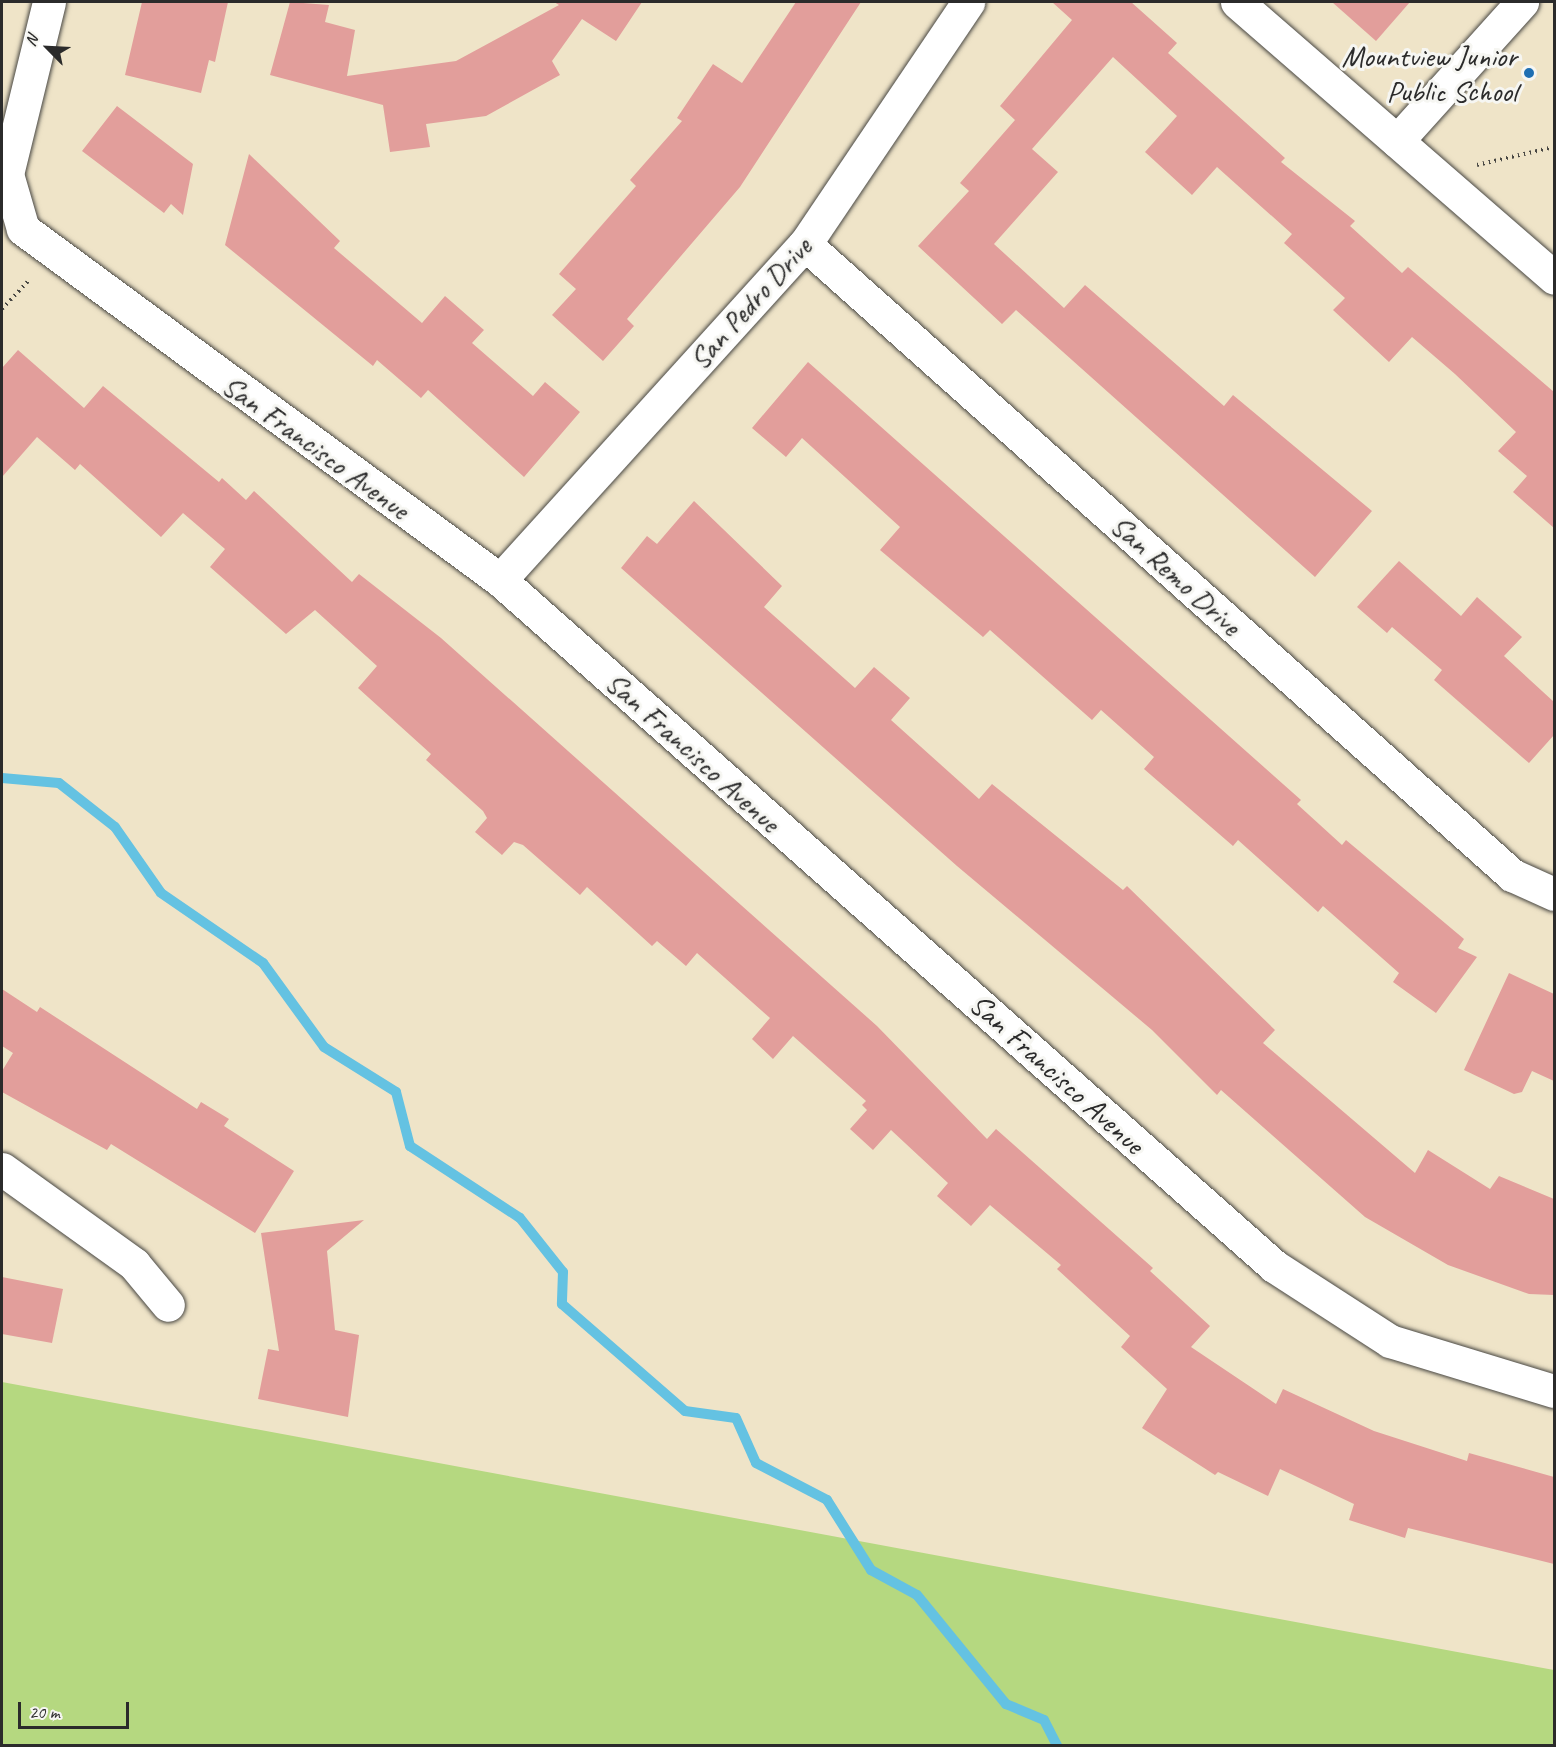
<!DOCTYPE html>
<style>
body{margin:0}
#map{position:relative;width:1556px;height:1747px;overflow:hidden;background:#efe4c8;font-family:Caveat,sans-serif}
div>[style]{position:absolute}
.green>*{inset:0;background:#b5d880}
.stream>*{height:10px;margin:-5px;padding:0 5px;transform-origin:5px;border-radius:5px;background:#64c2e2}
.building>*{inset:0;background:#e29e9b}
.path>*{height:4px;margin-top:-2px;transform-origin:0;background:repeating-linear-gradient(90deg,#484743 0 1.5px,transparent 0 6px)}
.roads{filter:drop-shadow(0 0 2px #484743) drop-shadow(0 0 2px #484743)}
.street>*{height:33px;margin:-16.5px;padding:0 16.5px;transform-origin:16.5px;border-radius:16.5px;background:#fff}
.dots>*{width:16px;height:16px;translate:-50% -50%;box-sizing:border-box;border:3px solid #f6f6f2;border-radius:50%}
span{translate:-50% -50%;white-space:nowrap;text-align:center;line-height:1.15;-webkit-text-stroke:6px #f6f6f2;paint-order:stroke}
.poi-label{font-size:30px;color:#2b2b2b}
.right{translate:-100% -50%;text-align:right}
.street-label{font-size:30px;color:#2b2b2b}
.frame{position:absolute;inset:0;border:3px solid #2b2b2b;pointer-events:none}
.north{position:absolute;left:18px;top:18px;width:60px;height:60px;-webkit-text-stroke:4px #f6f6f2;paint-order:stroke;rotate:294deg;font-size:16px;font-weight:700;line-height:24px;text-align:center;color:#2b2b2b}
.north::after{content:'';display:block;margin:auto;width:21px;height:27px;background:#2b2b2b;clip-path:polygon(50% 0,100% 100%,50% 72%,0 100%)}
.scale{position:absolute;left:18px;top:1702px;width:111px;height:27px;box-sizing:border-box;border:3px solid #2b2b2b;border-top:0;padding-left:8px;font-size:18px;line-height:21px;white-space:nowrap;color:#2b2b2b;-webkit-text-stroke:4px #f6f6f2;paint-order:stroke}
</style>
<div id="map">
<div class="green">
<i style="clip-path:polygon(2px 1382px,1554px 1670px,1554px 1745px,2px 1745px)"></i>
</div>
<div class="stream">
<i style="left:2px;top:778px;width:57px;rotate:5deg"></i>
<i style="left:59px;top:783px;width:71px;rotate:38.2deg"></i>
<i style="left:115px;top:827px;width:80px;rotate:55.1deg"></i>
<i style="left:161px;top:893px;width:124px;rotate:34.5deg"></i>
<i style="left:263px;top:963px;width:104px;rotate:54deg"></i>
<i style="left:324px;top:1047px;width:85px;rotate:32deg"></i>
<i style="left:396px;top:1092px;width:56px;rotate:75.5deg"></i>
<i style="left:410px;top:1146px;width:131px;rotate:33.2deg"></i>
<i style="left:520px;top:1218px;width:69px;rotate:51.5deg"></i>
<i style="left:563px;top:1272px;width:32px;rotate:92deg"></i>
<i style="left:562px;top:1304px;width:163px;rotate:41deg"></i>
<i style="left:685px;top:1411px;width:51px;rotate:7.8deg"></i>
<i style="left:736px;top:1418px;width:49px;rotate:66deg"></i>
<i style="left:756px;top:1463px;width:80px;rotate:27.5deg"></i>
<i style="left:827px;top:1500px;width:83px;rotate:57.8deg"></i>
<i style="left:871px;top:1570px;width:52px;rotate:28.5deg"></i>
<i style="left:917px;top:1595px;width:141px;rotate:50.8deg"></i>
<i style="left:1006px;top:1704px;width:41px;rotate:22.8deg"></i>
<i style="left:1044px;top:1720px;width:29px;rotate:63deg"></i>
</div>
<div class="building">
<i style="clip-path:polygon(142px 2px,228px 2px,215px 62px,209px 60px,201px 93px,125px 75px)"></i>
<i style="clip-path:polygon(290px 2px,329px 5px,325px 22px,355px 30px,347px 76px,456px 61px,559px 5px,554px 2px,642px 2px,616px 41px,582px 19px,552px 61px,560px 75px,486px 116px,426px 124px,430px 147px,390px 152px,383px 105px,270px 75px)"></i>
<i style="clip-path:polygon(796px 2px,861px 2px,740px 187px,627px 319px,634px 326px,603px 361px,552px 315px,576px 289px,559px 274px,636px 186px,630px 180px,682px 121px,677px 118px,713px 64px,742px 83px)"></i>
<i style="clip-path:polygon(1052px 2px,1131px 2px,1177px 43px,1168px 53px,1285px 158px,1281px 162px,1355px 221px,1350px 226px,1402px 273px,1408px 267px,1554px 392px,1554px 528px,1513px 492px,1527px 476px,1498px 451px,1516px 432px,1455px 374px,1412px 337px,1389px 362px,1333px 310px,1345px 298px,1284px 243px,1292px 234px,1217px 167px,1192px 195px,1145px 152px,1177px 116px,1113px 57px,1032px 149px,1058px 172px,994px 244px,1064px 308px,1085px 285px,1224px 406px,1233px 395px,1372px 511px,1315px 577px,1016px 310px,1002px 324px,918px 246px,969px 191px,960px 183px,1015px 120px,1000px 106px,1072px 20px)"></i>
<i style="clip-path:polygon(1332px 2px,1410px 2px,1376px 41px)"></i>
<i style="clip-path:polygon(117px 106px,193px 164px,183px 215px,171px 204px,164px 213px,82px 151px)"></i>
<i style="clip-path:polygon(249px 154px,340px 241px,334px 248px,422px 323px,445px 296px,484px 330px,472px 343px,533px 396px,545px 382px,580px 412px,524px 477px,428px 390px,421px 398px,377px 360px,373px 366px,225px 245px)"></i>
<i style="clip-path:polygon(18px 350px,84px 408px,103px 386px,219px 482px,222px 478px,246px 500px,254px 491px,352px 582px,359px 574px,441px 638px,877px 1026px,987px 1139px,996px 1129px,1153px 1268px,1150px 1271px,1210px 1326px,1191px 1347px,1276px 1404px,1283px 1389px,1374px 1431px,1467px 1461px,1469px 1453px,1554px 1477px,1554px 1564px,1408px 1528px,1405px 1538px,1349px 1520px,1354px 1504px,1280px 1469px,1268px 1496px,1218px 1472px,1215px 1475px,1142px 1428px,1167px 1389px,1121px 1347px,1130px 1336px,1057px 1269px,1061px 1265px,990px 1205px,971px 1226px,937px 1196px,948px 1183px,891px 1130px,873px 1150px,850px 1129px,867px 1110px,862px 1105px,866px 1101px,793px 1036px,773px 1059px,752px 1039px,770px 1018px,697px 953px,686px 966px,657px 941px,652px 946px,587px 887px,580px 895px,523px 845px,514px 842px,502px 855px,475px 832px,487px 818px,483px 811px,426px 760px,431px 754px,358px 688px,377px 666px,315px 610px,286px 634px,210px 567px,225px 549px,183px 513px,161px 537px,80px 464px,75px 470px,37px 437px,2px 477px,2px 368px)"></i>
<i style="clip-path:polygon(808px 362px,1301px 800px,1297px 804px,1342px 845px,1346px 840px,1464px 939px,1458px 948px,1477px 957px,1436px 1013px,1393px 982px,1399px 973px,1323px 906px,1318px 912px,1238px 840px,1233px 846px,1144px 769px,1154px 757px,1101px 710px,1092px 720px,990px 630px,983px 637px,880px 550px,900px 527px,802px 438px,786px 457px,752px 428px)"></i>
<i style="clip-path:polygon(694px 501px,782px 586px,764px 607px,855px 688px,874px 667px,910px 698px,891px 720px,979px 799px,992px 784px,1123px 890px,1127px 886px,1275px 1030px,1263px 1043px,1415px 1173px,1428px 1150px,1490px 1189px,1499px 1176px,1554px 1199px,1554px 1295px,1529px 1294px,1448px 1265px,1365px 1217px,1221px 1090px,1217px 1095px,1152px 1030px,957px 866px,621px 568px,647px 536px,657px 544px)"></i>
<i style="clip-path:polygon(1399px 561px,1461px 616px,1477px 597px,1522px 637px,1504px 656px,1554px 702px,1554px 735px,1529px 763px,1434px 680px,1442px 670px,1392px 627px,1387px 633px,1357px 607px)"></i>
<i style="clip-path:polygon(1509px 973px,1554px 994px,1554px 1081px,1532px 1071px,1522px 1092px,1514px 1094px,1464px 1070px)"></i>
<i style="clip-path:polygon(2px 989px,37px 1012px,40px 1007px,197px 1109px,201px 1102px,229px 1119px,224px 1126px,294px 1171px,255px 1233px,111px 1144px,107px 1150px,2px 1092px,2px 1071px,13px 1053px,2px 1046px)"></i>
<i style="clip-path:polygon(364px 1220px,327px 1251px,335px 1330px,359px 1335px,348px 1417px,258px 1399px,268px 1349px,279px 1351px,261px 1233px)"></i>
<i style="clip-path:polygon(2px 1277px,63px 1289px,52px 1343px,2px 1334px)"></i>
</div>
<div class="path">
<i style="left:1477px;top:165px;width:79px;rotate:-13.2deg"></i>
<i style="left:2px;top:309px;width:41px;rotate:-47deg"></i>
</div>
<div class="roads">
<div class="street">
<i style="left:49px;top:2px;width:177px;rotate:103.7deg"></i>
<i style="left:7px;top:174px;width:57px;rotate:73.8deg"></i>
<i style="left:23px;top:229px;width:592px;rotate:36.35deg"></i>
<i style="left:500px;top:580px;width:1034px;rotate:41.55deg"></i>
<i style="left:1274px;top:1266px;width:138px;rotate:32.9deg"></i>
<i style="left:1390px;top:1341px;width:171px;rotate:17deg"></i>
<i style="left:1237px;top:2px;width:420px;rotate:41deg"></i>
<i style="left:1397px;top:141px;width:187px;rotate:-48deg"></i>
<i style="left:805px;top:244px;width:948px;rotate:41.75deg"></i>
<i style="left:1512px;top:875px;width:46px;rotate:24.3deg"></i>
<i style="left:500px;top:580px;width:454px;rotate:-47.8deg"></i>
<i style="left:805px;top:244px;width:292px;rotate:-56deg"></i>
<i style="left:2px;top:1169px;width:163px;rotate:35.7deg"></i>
<i style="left:134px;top:1264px;width:53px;rotate:50.3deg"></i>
</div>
</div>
<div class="dots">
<i style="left:1529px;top:73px;background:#1f6fb2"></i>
</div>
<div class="poi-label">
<span class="right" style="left:1517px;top:73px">Mountview Junior<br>Public School</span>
</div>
<div class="street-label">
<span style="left:750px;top:303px;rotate:-48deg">San Pedro Drive</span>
<span style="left:316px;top:447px;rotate:36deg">San Francisco Avenue</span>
<span style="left:1176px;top:575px;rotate:42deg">San Remo Drive</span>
<span style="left:693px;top:752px;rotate:42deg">San Francisco Avenue</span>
<span style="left:1057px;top:1074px;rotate:42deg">San Francisco Avenue</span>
</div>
<div class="frame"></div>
<div class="north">N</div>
<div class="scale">20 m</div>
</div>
